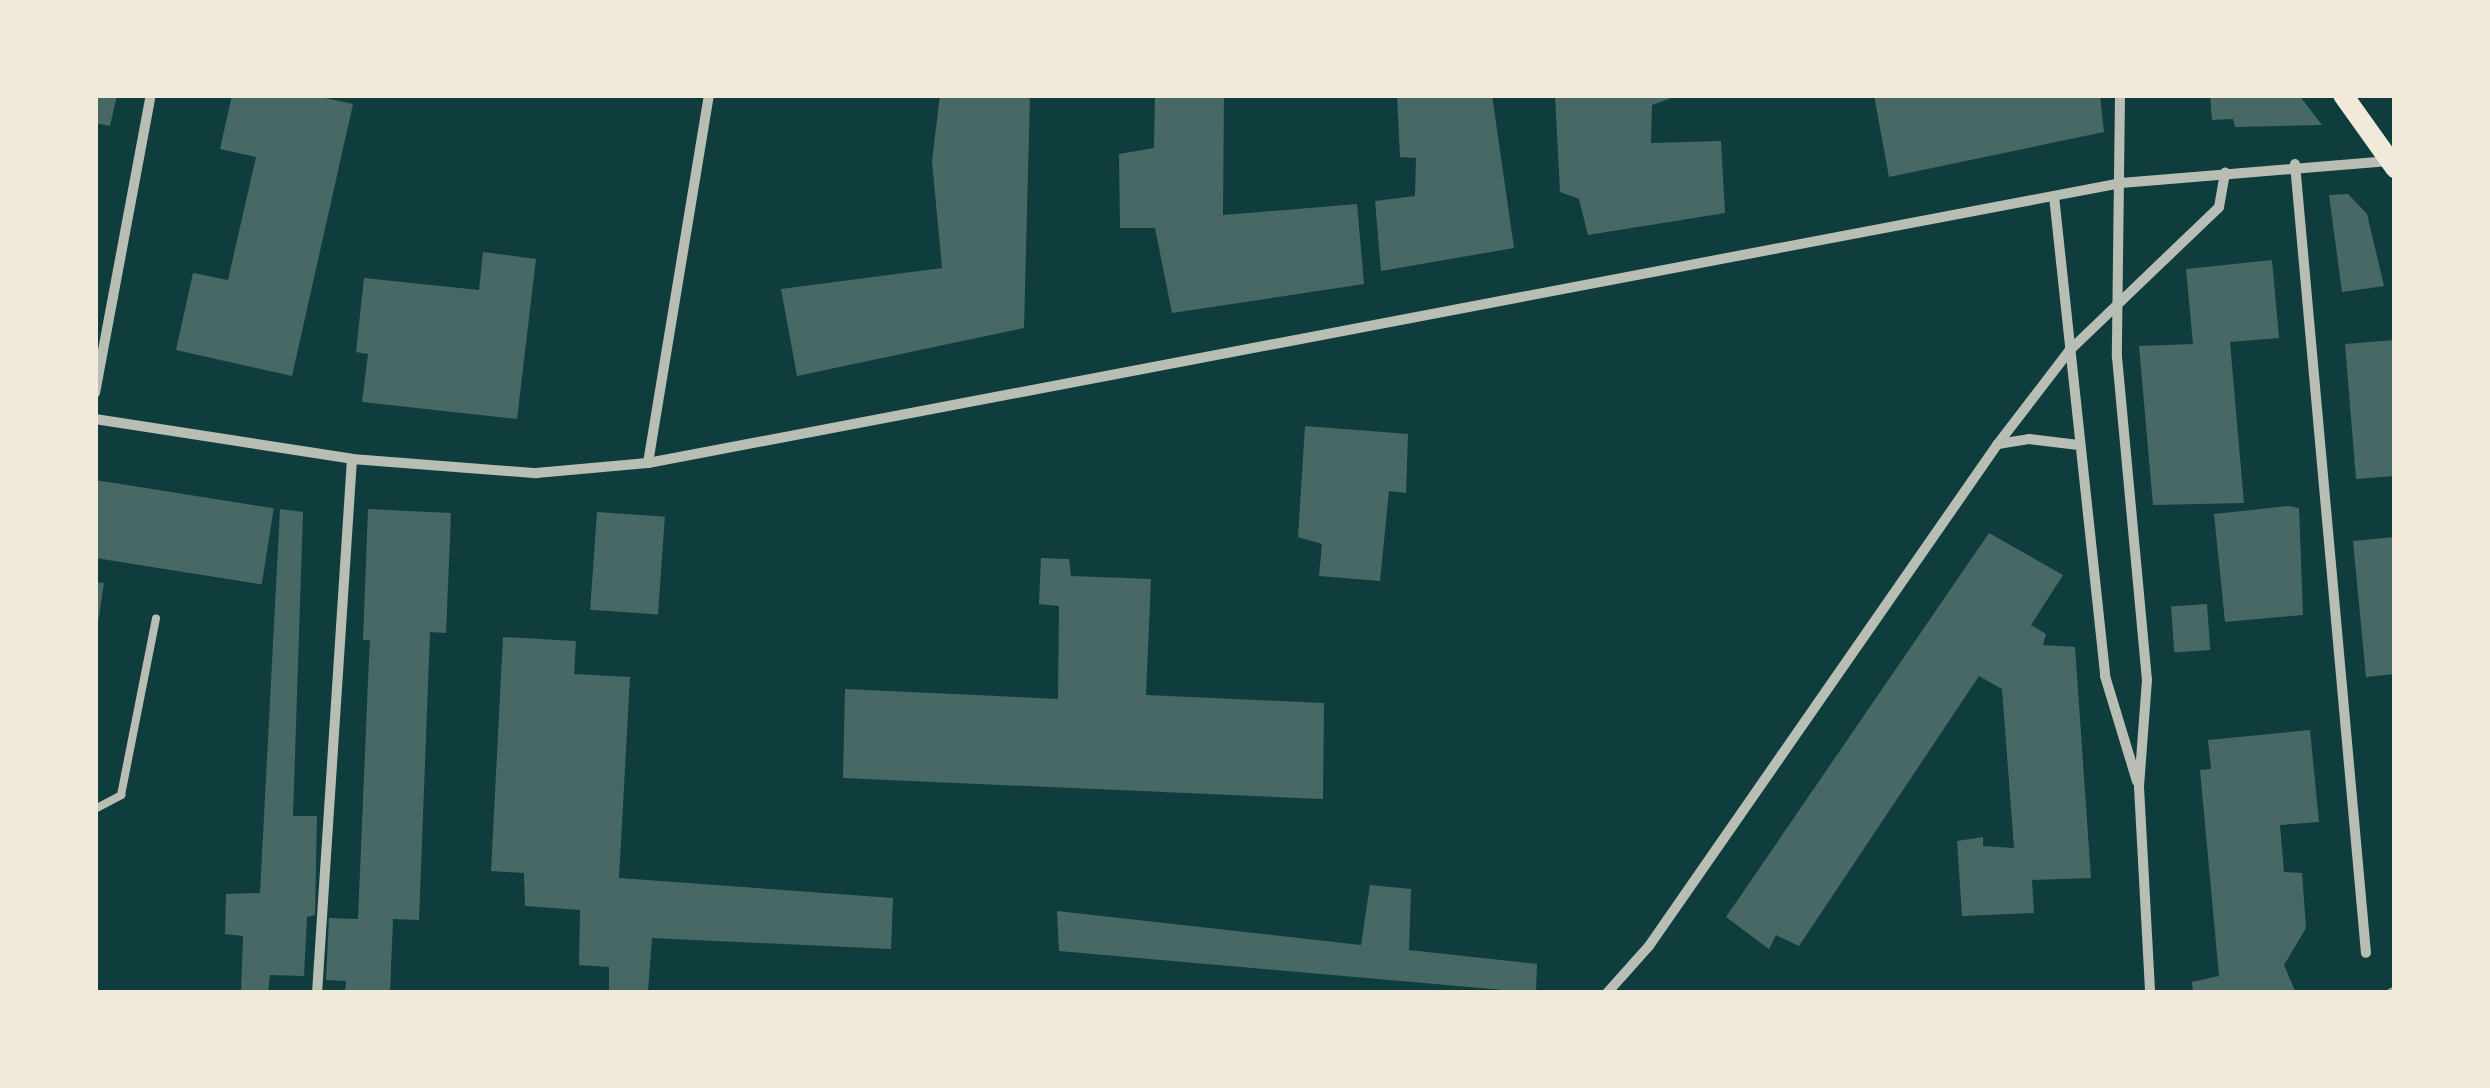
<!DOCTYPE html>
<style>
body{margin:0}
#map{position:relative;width:2490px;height:1088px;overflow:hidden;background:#0f3d3e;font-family:"PT Sans Narrow",sans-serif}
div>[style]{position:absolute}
.building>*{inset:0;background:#486865;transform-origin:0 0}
.service>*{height:8px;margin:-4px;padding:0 4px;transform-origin:4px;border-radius:4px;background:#b8beb3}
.minor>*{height:10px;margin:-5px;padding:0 5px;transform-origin:5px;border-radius:5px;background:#b8beb3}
.secondary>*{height:20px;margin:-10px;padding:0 10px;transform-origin:10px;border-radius:10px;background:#f1e9da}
.rail>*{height:8px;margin:-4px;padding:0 4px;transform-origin:4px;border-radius:4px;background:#97a49c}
span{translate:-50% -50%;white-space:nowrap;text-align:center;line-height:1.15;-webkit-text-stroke:9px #f1e9da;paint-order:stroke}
.frame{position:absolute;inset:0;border:98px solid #f1e9da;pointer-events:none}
</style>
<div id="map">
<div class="building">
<i style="clip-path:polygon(95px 95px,117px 95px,110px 126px,95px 123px)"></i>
<i style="clip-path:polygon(232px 95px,311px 95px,353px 104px,292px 376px,176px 350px,193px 273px,228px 280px,256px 157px,220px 149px)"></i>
<i style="clip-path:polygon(940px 95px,1030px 95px,1024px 328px,797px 376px,781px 289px,942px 268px,932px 161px)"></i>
<i style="clip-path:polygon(1155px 95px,1224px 95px,1223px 215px,1357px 204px,1364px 284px,1172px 313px,1155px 228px,1120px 228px,1119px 154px,1154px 148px)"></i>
<i style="clip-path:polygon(1397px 95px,1492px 95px,1514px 248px,1381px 271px,1375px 201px,1415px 196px,1416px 158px,1400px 157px)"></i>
<i style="clip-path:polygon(1555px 95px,1680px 95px,1652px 105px,1651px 143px,1721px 141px,1725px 213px,1588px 235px,1579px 199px,1560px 192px)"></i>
<i style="clip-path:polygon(1874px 95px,2100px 95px,2104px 132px,1889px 177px)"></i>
<i style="clip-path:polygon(2210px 95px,2299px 95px,2322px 125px,2235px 127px,2233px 119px,2212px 120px)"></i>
<i style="clip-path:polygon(2348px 194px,2367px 214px,2384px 286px,2342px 292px,2329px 195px)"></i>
<i style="clip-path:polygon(483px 252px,536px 259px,517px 419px,362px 402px,368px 354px,356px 352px,364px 278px,479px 290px)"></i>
<i style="clip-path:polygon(2272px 260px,2279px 338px,2230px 342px,2244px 503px,2153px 505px,2139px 346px,2193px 344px,2186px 269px)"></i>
<i style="clip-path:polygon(2395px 340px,2395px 476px,2356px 479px,2345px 344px)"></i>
<i style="clip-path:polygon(1305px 426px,1408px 434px,1406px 493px,1389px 491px,1380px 581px,1319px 576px,1322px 544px,1298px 537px)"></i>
<i style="left:95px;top:480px;width:181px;height:77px;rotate:9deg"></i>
<i style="clip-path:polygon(2289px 506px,2299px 508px,2303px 615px,2225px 622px,2214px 514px)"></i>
<i style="clip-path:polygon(280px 509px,303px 512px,293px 816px,317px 816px,315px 915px,307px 917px,304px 976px,270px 975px,268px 993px,241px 993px,243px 936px,225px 934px,226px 894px,260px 893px)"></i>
<i style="clip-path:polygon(368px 509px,451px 513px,446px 633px,430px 632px,419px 920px,393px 919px,390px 993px,345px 993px,346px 981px,326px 980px,329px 918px,358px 919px,369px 657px,370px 640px,363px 640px)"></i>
<i style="left:597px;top:512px;width:68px;height:98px;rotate:4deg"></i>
<i style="clip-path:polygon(1989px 533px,2063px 575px,2031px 625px,2046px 634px,2043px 645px,2075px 647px,2091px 878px,2032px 880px,2034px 913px,1962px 916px,1957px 841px,1983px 837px,1983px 846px,2014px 848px,2002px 689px,1979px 676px,1799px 946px,1776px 935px,1769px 949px,1726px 917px)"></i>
<i style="clip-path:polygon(2395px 537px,2395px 674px,2366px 677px,2353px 541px)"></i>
<i style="clip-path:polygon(1041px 558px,1069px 559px,1071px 576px,1151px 579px,1146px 695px,1324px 703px,1323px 799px,843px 778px,845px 689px,1058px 699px,1059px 606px,1039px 604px)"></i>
<i style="clip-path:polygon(95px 582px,104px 583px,97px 630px,95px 630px)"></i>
<i style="left:2207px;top:604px;width:46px;height:36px;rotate:86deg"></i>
<i style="clip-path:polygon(503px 637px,576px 641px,574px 674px,630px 677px,619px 878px,893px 898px,891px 949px,652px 938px,648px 991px,609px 990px,609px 967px,579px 965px,580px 910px,525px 906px,524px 873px,491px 871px)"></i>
<i style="clip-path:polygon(2310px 730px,2319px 822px,2280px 825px,2284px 872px,2302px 873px,2306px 928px,2284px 965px,2296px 993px,2193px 993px,2192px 982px,2219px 976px,2200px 770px,2211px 769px,2208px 740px)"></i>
<i style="clip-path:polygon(1370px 885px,1411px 889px,1409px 950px,1537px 964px,1536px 993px,1059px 951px,1057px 911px,1361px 945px)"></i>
</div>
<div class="service">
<i style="left:95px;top:809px;width:30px;rotate:-28deg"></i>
<i style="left:121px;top:795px;width:180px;rotate:-78.8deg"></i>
</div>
<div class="minor">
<i style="left:2120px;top:95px;width:262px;rotate:90.7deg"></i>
<i style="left:2117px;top:357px;width:324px;rotate:84.7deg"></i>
<i style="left:2147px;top:680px;width:107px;rotate:94.3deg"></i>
<i style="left:2139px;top:787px;width:206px;rotate:86.9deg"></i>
<i style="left:2295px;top:164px;width:792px;rotate:84.86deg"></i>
<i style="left:2054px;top:196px;width:483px;rotate:83.9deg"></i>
<i style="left:2105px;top:676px;width:110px;rotate:73.1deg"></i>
<i style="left:95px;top:393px;width:303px;rotate:-79.4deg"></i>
<i style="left:95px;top:419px;width:260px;rotate:8.8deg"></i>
<i style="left:352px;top:459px;width:185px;rotate:4.4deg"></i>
<i style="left:536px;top:473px;width:112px;rotate:-5.1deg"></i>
<i style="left:648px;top:463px;width:1499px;rotate:-10.76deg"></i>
<i style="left:2121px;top:183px;width:269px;rotate:-4.7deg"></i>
<i style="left:1998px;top:444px;width:31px;rotate:-9deg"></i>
<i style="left:2029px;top:439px;width:50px;rotate:6.8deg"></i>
<i style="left:648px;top:463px;width:373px;rotate:-80.6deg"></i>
<i style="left:317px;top:993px;width:535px;rotate:-86.25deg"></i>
<i style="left:1607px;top:993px;width:63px;rotate:-48.2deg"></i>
<i style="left:1649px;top:946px;width:610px;rotate:-55.22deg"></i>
<i style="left:1997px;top:445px;width:118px;rotate:-52.5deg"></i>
<i style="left:2069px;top:351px;width:208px;rotate:-43.8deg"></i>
<i style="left:2219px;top:207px;width:35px;rotate:-80deg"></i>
</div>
<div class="secondary">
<i style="left:2343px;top:95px;width:90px;rotate:54.5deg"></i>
</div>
<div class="rail">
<i style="left:2390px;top:993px;width:6px;rotate:-31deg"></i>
</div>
<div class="frame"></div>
</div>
